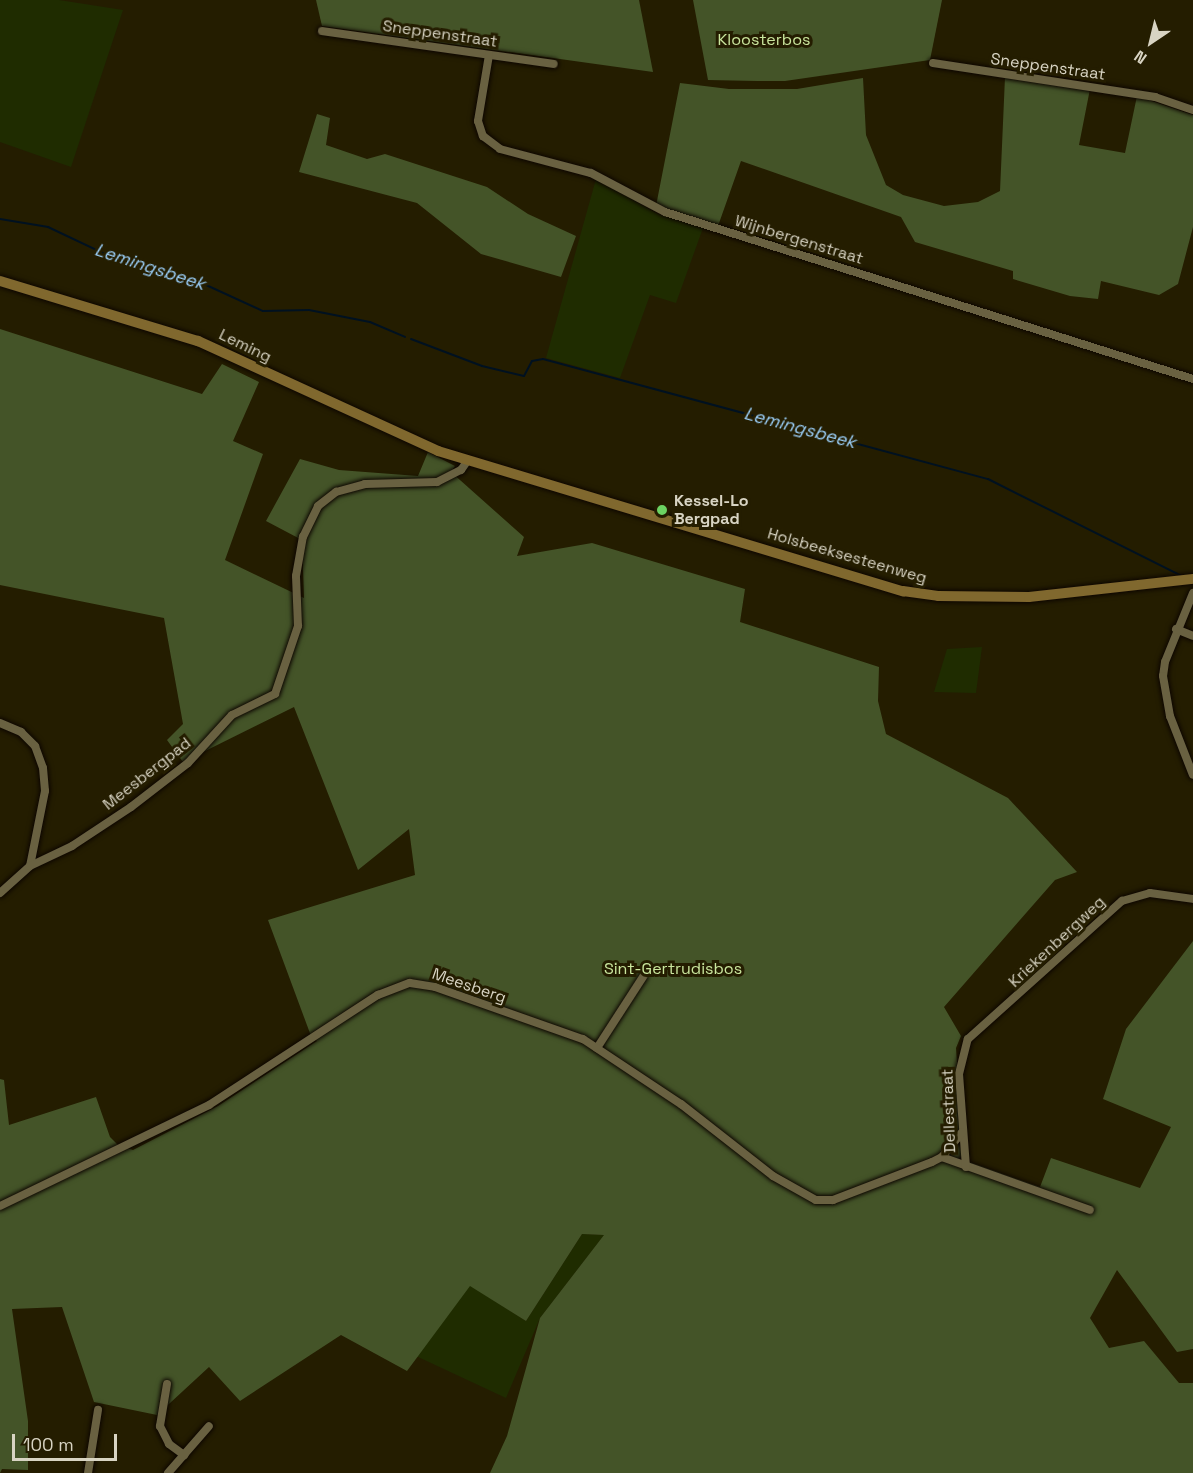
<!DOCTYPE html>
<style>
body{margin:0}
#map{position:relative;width:1193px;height:1473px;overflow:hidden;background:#241d00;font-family:"Space Grotesk",sans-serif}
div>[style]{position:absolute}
.green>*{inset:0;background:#1f2c00}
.forest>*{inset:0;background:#445428}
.stream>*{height:2px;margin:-1px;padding:0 1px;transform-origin:1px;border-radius:1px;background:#001120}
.roads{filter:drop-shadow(0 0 2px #0d0600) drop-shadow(0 0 2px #0d0600)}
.street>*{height:8px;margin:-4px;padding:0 4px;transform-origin:4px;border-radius:4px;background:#696141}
.secondary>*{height:10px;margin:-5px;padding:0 5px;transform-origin:5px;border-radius:5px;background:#80682e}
.dots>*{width:16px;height:16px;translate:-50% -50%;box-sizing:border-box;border:3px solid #241d00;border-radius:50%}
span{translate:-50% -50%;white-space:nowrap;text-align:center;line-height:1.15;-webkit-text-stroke:6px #241d00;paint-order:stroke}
.street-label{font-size:16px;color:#d8d4c3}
.park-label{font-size:16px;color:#cae69d}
.poi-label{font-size:16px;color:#d8d4c3;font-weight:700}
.left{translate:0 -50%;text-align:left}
.water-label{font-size:18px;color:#9bcff8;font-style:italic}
.north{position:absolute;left:1121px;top:12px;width:60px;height:60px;-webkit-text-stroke:4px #241d00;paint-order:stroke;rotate:215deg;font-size:16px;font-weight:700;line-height:24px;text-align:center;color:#d8d4c3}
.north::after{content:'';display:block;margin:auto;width:21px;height:27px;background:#d8d4c3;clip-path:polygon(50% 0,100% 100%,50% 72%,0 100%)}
.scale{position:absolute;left:12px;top:1434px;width:105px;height:27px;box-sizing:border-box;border:3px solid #d8d4c3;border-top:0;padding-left:8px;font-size:18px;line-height:21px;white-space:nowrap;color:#d8d4c3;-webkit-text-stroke:4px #241d00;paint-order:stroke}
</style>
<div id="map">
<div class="green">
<i style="clip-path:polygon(0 0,59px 0,123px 10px,71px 167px,0 142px)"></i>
<i style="clip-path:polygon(596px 179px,658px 214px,703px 228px,676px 303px,650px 295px,620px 378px,546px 358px)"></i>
<i style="clip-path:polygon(982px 647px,976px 693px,934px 692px,947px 649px)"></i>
<i style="clip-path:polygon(582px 1234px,604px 1235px,540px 1318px,506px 1398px,416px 1356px,470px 1285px,526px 1321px)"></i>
</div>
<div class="forest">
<i style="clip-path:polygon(316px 0,639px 0,653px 72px,322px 26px)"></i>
<i style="clip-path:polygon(693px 0,942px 0,930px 60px,785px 81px,757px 81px,708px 80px)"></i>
<i style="clip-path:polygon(1005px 77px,1090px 89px,1079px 145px,1125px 153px,1137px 96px,1193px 115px,1193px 227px,1178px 284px,1159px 295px,1101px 281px,1098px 299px,1070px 296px,1013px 279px,1013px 271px,915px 242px,901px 217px,741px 161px,718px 226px,656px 206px,680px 83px,729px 89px,797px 89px,863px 78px,866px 135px,886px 185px,903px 195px,944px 206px,978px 202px,1000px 191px)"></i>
<i style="clip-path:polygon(317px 114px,330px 118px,326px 145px,367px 159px,385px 154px,487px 187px,528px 214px,576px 236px,561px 277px,481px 254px,417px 203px,299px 172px)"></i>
<i style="clip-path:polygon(0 329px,202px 394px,222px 364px,259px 382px,233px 441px,263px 454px,225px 560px,304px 598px,302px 540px,266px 521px,300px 459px,339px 470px,418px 476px,428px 452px,455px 466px,451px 472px,524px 537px,517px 556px,592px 543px,745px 589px,740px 622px,879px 667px,878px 701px,886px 734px,1008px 798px,1077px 872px,1055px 880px,944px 1007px,961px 1036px,956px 1048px,964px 1160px,1040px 1187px,1051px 1158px,1140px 1188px,1171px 1127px,1103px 1099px,1126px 1029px,1193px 941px,1193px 1349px,1177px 1352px,1117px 1270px,1090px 1318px,1109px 1348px,1144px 1341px,1179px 1383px,1193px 1383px,1193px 1473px,490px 1473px,507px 1436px,540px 1318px,604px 1235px,582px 1234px,526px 1321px,470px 1286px,407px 1371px,341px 1335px,240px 1401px,209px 1367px,157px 1415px,94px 1402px,62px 1307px,12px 1309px,28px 1421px,28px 1470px,2px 1469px,0 1473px,0 1079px,4px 1080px,9px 1125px,96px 1097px,110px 1137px,118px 1145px,133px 1150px,218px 1106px,317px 1041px,311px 1036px,268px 920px,415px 875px,409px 829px,358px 870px,294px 707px,183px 762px,167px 740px,183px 724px,164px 618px,0 585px)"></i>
</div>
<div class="stream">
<i style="left:0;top:219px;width:49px;rotate:9.5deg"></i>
<i style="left:48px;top:227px;width:61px;rotate:25.3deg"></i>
<i style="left:103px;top:253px;width:94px;rotate:16.1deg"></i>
<i style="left:193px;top:279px;width:77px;rotate:24.6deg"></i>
<i style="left:263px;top:311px;width:46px;rotate:-1.2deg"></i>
<i style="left:309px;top:310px;width:62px;rotate:11.1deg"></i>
<i style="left:370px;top:322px;width:38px;rotate:23deg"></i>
<i style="left:411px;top:339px;width:76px;rotate:20.8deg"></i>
<i style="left:482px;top:366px;width:43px;rotate:13.4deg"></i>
<i style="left:524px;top:376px;width:17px;rotate:-62deg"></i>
<i style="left:532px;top:361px;width:11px;rotate:-10deg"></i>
<i style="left:543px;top:359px;width:461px;rotate:15.1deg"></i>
<i style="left:988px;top:479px;width:217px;rotate:26.6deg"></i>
</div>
<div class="roads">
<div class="street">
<i style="left:322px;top:31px;width:234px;rotate:8.1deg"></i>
<i style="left:489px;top:55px;width:67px;rotate:99.5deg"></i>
<i style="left:478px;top:121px;width:16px;rotate:72deg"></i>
<i style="left:483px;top:136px;width:21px;rotate:37deg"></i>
<i style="left:500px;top:149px;width:94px;rotate:14.8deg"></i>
<i style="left:591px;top:173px;width:84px;rotate:27.8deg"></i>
<i style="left:665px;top:212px;width:554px;rotate:17.55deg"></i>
<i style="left:933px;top:63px;width:225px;rotate:8.7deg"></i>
<i style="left:1155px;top:97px;width:40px;rotate:18.9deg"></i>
<i style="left:1193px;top:593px;width:74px;rotate:112.1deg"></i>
<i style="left:1165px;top:662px;width:14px;rotate:98deg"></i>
<i style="left:1163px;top:676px;width:41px;rotate:80.1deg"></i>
<i style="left:1170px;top:716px;width:63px;rotate:68.7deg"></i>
<i style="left:1176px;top:629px;width:18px;rotate:22deg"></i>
<i style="left:0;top:723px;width:23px;rotate:23deg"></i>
<i style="left:21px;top:732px;width:20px;rotate:45deg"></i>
<i style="left:35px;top:746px;width:23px;rotate:70deg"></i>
<i style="left:43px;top:768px;width:23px;rotate:85deg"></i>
<i style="left:45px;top:791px;width:76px;rotate:101.3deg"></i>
<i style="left:0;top:893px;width:40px;rotate:-42deg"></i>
<i style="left:30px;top:866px;width:47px;rotate:-25.5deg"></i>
<i style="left:72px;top:846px;width:71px;rotate:-33.5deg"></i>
<i style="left:131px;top:807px;width:72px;rotate:-37.7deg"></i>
<i style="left:188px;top:763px;width:65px;rotate:-47.5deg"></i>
<i style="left:232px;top:715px;width:48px;rotate:-26deg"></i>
<i style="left:275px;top:694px;width:72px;rotate:-71.3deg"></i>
<i style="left:298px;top:626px;width:50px;rotate:-92.3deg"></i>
<i style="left:296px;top:576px;width:40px;rotate:-80deg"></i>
<i style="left:303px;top:537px;width:34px;rotate:-64deg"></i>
<i style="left:318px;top:506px;width:23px;rotate:-38deg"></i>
<i style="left:336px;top:492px;width:30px;rotate:-15deg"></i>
<i style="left:365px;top:484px;width:72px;rotate:-1.6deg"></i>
<i style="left:437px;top:482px;width:27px;rotate:-27deg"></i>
<i style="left:461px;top:470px;width:12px;rotate:-55deg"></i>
<i style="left:597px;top:1048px;width:85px;rotate:-57.1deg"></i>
<i style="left:942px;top:1157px;width:157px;rotate:19.7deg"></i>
<i style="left:966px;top:1167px;width:93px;rotate:-94.3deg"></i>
<i style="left:959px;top:1074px;width:36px;rotate:-76deg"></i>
<i style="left:968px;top:1039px;width:207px;rotate:-41.9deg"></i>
<i style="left:1122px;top:901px;width:29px;rotate:-16deg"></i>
<i style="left:1150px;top:893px;width:43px;rotate:7.9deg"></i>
<i style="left:0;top:1206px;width:232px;rotate:-25.8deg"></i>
<i style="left:209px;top:1105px;width:202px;rotate:-33.1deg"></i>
<i style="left:378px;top:995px;width:34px;rotate:-21deg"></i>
<i style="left:410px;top:983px;width:25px;rotate:9deg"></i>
<i style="left:435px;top:987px;width:157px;rotate:19.4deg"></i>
<i style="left:583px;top:1039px;width:118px;rotate:33.6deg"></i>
<i style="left:681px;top:1104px;width:117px;rotate:38deg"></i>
<i style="left:773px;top:1176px;width:49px;rotate:29.2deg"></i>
<i style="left:816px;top:1200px;width:17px"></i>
<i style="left:833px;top:1200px;width:106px;rotate:-21deg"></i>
<i style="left:932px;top:1162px;width:11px;rotate:-27deg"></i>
<i style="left:942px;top:1157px;width:32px;rotate:-51deg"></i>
<i style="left:167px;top:1384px;width:43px;rotate:99.5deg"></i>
<i style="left:160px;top:1426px;width:20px;rotate:63deg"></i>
<i style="left:169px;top:1444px;width:19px;rotate:36deg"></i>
<i style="left:88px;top:1473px;width:64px;rotate:-81deg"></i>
<i style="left:168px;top:1473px;width:62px;rotate:-48.9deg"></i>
</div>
<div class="secondary">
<i style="left:0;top:281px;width:207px;rotate:16.9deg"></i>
<i style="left:198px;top:341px;width:264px;rotate:24.6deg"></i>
<i style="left:438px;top:451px;width:486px;rotate:16.8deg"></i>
<i style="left:903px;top:591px;width:35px;rotate:8deg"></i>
<i style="left:938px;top:596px;width:91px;rotate:0.6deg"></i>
<i style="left:1029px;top:597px;width:165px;rotate:-6.3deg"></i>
</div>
</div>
<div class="dots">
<i style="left:662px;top:510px;background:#6cd362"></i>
</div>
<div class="street-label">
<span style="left:440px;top:34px;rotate:8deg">Sneppenstraat</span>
<span style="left:1048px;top:67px;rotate:8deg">Sneppenstraat</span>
<span style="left:799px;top:240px;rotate:17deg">Wijnbergenstraat</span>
<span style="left:245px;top:346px;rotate:26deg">Leming</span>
<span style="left:847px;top:556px;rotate:16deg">Holsbeeksesteenweg</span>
<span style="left:147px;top:774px;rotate:-38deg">Meesbergpad</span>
<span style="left:1057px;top:942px;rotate:-43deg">Kriekenbergweg</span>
<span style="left:469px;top:986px;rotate:19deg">Meesberg</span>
<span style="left:949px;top:1111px;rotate:-92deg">Dellestraat</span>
</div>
<div class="park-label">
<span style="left:764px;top:40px">Kloosterbos</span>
<span style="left:673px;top:969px">Sint-Gertrudisbos</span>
</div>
<div class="poi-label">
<span class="left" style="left:674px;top:510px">Kessel-Lo<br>Bergpad</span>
</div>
<div class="water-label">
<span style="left:150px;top:267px;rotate:18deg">Lemingsbeek</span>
<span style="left:800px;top:428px;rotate:15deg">Lemingsbeek</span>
</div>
<div class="north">N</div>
<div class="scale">100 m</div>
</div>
